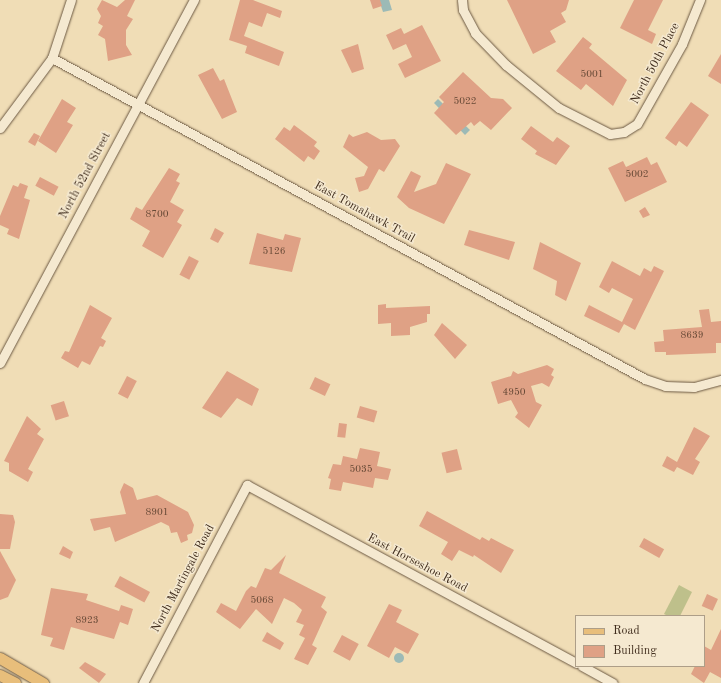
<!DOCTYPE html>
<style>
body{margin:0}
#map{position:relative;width:721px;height:683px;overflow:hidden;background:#f0ddb6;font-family:"Old Standard TT",serif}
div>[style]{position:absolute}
.green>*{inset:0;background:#bec08b}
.water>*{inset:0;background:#9cbab6}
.round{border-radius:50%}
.building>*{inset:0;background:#dfa185;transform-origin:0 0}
.roads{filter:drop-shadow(0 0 1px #6c5943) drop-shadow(0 0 1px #6c5943)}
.minor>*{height:9px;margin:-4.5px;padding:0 4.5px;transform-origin:4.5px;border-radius:4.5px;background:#f5e9d0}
.major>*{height:11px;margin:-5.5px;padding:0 5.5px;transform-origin:5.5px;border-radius:5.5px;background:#e8be7b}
span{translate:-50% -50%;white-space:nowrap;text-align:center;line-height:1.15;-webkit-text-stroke:3px #f5e9d0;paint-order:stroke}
.number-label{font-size:10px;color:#684a37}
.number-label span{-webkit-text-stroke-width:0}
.street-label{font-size:12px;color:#402d1d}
.legend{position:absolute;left:575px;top:615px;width:130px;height:52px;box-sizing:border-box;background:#f5e9d0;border:1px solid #ad9e88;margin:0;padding:5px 7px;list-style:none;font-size:12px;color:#402d1d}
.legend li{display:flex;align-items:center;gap:8px;height:20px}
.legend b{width:20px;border:1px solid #ad9e88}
</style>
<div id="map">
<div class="green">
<i style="clip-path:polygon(679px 585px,692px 592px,680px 616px,668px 616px,664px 614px)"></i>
</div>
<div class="water">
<i style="clip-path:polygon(379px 0,389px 0,392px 10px,383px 12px)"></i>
<i style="clip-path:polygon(438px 99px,470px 130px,465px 135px,434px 103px)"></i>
<i class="round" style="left:394px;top:653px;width:10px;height:10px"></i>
</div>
<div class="building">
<i style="clip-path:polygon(102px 0,117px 7px,125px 0,135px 0,127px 16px,133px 19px,126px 30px,126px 45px,132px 55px,108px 61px,105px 39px,98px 35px,103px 26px,98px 23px,101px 16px,97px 9px)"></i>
<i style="clip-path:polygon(240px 0,253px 0,282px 11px,280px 18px,267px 13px,262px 27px,249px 22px,244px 36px,284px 52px,279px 66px,245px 53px,247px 46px,229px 40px)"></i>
<i style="clip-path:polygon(370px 0,380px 0,382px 6px,373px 9px)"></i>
<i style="clip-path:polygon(507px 0,569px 0,566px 10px,561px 13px,566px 22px,550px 31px,556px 42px,533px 54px)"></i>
<i style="clip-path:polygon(634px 0,663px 0,648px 30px,656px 34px,652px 44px,620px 28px)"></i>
<i style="clip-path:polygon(422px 25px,441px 61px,405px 78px,398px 64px,412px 57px,406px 44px,393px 50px,386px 35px,401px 28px,404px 34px)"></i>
<i style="clip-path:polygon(583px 37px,592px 44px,589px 48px,627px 80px,613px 106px,586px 84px,581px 90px,556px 71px)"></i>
<i style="clip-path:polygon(358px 44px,364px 69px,352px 73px,341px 50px)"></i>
<i style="clip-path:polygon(721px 54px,721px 84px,708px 76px)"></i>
<i style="clip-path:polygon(213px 68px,220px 81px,224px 79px,237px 112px,222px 119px,198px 75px)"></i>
<i style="clip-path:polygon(463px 72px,491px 98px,503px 99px,512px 108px,491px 130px,480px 121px,474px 126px,471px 122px,456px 135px,434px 113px,444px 102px,439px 97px)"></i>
<i style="clip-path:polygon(62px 99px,76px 108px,67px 122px,73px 125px,56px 153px,38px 141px)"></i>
<i style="clip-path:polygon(691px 102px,709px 115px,687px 147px,679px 141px,676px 146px,665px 138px)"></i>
<i style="clip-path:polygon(294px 125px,317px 142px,314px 146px,320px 151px,314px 160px,308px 156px,304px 162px,275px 139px,284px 127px,290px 131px)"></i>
<i style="clip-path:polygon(531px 126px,553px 142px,557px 137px,570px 146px,556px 165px,535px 154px,537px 151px,521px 139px)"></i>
<i style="clip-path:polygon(367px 132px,381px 140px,395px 139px,400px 146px,384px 172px,379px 169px,368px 189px,359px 192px,355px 178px,364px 176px,368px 167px,343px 147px,349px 134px,353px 137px)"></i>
<i style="clip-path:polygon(34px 133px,40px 136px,35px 146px,28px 142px)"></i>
<i style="clip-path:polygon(647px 157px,651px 165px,657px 162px,667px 182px,625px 202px,608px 168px,623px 161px,626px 167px)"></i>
<i style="clip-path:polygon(446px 163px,471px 174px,444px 224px,409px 208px,397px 197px,411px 171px,421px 176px,414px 192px,436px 184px)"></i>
<i style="clip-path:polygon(169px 168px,180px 174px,176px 181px,180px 183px,170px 202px,184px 210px,177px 222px,182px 225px,163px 258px,142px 246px,150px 231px,130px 219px,136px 207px,142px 210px)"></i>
<i style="left:40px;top:177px;width:21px;height:10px;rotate:28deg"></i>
<i style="clip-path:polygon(20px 183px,28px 186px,24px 198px,30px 200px,19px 239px,7px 234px,9px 229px,0 225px,0 216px,13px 185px,18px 187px)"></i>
<i style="clip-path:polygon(645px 207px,650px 215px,643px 218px,639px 211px)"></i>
<i style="clip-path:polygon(215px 228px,224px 233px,218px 243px,210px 239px)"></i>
<i style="clip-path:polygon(469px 230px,515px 242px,509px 260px,464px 245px)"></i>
<i style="clip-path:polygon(257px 233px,283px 240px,285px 234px,301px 238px,292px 272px,249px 264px)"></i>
<i style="clip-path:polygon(540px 242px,581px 263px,566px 301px,555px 295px,557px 281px,533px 269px)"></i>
<i style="left:189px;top:256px;width:11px;height:21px;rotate:27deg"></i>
<i style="clip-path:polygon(612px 261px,640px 276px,644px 268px,651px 272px,654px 266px,664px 271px,635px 330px,624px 324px,619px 333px,584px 316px,589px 305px,622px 322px,633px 299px,612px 288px,609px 293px,599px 287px)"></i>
<i style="clip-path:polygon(386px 304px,386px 308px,430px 306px,430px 314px,427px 314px,427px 322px,410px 327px,410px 335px,391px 336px,391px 323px,378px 324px,378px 305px)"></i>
<i style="clip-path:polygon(90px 305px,112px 318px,101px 338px,106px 341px,103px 347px,100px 346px,90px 365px,82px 361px,78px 368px,61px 358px,65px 351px,69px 352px)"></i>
<i style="clip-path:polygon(709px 309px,711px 322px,721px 321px,721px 343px,716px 343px,716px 353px,666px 355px,666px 352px,655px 352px,654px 342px,664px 341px,663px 330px,702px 327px,699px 310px)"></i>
<i style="clip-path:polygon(442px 323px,467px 345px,455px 359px,434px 335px)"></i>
<i style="clip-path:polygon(547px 365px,554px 369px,551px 375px,554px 377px,549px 387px,542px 383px,531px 386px,536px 402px,542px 405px,529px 428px,515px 417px,518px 413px,511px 400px,498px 404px,491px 382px,511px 376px,513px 371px,518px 374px)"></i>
<i style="clip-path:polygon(227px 371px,259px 389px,252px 406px,237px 398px,221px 418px,202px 408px)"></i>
<i style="left:127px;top:376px;width:11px;height:20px;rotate:27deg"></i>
<i style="left:315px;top:377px;width:17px;height:13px;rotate:25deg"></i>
<i style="left:64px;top:401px;width:16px;height:14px;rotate:72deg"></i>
<i style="left:360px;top:406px;width:18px;height:12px;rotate:16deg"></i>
<i style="clip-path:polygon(27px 416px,41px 429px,37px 434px,44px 439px,28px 469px,33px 472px,28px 482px,9px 471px,9px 463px,4px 461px)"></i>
<i style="left:339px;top:423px;width:8px;height:14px;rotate:7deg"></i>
<i style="clip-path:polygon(694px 427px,710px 436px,695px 459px,700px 462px,693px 475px,677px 467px,674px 472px,662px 466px,667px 456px,677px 462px)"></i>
<i style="clip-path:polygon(360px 448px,380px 452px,377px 466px,391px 469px,388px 480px,375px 478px,373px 488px,343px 482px,341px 491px,329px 489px,331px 479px,328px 478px,333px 464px,341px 465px,343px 456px,357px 459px)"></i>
<i style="left:457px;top:449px;width:21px;height:16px;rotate:76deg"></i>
<i style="clip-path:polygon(124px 483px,133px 488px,137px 500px,157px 495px,188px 512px,194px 525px,192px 533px,187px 535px,188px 540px,181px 543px,177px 532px,171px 533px,169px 526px,161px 522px,115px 542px,110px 527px,94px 531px,90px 519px,126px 514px,120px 492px)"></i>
<i style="clip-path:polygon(427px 511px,480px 540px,482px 537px,489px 541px,491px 538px,514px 550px,501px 573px,474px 555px,473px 557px,459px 550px,452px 561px,441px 554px,448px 542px,419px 526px)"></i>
<i style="clip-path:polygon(0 514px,13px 515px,15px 522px,10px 549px,0 549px)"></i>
<i style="left:644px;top:538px;width:23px;height:10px;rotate:29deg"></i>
<i style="clip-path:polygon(63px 546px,73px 552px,70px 559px,59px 554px)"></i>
<i style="clip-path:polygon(0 551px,16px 580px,8px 597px,0 600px)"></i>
<i style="clip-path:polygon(286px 555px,279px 573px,326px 597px,321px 607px,327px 612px,312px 645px,317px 648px,308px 665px,294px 659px,305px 638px,299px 635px,304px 625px,296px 622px,302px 610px,294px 603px,284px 598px,272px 624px,256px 609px,240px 629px,216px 612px,221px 603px,236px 611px,246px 591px,251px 586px,256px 588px,265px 568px,271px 570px)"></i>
<i style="left:120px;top:576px;width:34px;height:12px;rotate:28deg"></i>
<i style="clip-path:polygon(51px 588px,88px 594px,86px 600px,119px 611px,121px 605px,133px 609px,128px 625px,120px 622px,114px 639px,71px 627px,64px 650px,50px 646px,53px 638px,41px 635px)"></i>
<i style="left:707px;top:594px;width:12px;height:13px;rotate:24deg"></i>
<i style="clip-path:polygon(389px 604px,402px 610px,396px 622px,419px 634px,408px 654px,395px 647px,389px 658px,367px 646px)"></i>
<i style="clip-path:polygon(721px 629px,721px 678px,710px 672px,704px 683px,691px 674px,695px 666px,704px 666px,704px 646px,711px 650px)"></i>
<i style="clip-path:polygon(267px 632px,284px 643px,280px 650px,262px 641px)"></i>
<i style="left:342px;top:635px;width:19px;height:19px;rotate:28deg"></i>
<i style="clip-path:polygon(85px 662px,106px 674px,99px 683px,79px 668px)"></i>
</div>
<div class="roads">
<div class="minor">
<i style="left:462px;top:0;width:10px;rotate:84deg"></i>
<i style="left:463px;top:10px;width:26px;rotate:62deg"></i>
<i style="left:475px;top:33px;width:45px;rotate:45.9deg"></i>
<i style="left:506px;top:65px;width:68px;rotate:39.1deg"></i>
<i style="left:559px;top:108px;width:57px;rotate:27deg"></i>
<i style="left:610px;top:134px;width:14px;rotate:-8deg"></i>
<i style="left:624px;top:132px;width:15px;rotate:-32deg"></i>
<i style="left:637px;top:124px;width:92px;rotate:-60.6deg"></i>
<i style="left:682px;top:44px;width:48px;rotate:-67.8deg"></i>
<i style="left:52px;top:58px;width:674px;rotate:28.43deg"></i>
<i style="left:645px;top:379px;width:21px;rotate:19deg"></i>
<i style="left:665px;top:386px;width:29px;rotate:2deg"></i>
<i style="left:694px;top:387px;width:28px;rotate:-15deg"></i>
<i style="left:0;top:128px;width:87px;rotate:-53.4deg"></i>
<i style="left:52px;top:58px;width:61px;rotate:-71.9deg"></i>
<i style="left:0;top:363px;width:412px;rotate:-61.9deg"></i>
<i style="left:582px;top:666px;width:35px;rotate:29deg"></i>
<i style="left:143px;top:683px;width:224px;rotate:-62.3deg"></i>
<i style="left:247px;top:485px;width:374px;rotate:28.4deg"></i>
</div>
<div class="major">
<i style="left:0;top:658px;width:50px;rotate:30.2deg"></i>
<i style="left:0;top:675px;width:17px;rotate:28deg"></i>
</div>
</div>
<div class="number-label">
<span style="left:592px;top:75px">5001</span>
<span style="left:465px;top:102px">5022</span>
<span style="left:637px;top:175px">5002</span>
<span style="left:157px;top:215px">8700</span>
<span style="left:274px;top:252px">5126</span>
<span style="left:692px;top:336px">8639</span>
<span style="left:514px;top:393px">4950</span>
<span style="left:361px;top:470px">5035</span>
<span style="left:157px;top:513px">8901</span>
<span style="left:262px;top:601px">5068</span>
<span style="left:87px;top:621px">8923</span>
</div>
<div class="street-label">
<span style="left:656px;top:64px;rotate:-62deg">North 50th Place</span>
<span style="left:86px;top:176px;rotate:-62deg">North 52nd Street</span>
<span style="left:364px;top:213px;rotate:29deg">East Tomahawk Trail</span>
<span style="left:417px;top:564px;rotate:28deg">East Horseshoe Road</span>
<span style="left:184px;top:579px;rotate:-62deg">North Martingale Road</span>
</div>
<ul class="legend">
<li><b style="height:5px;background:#e8be7b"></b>Road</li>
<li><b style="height:11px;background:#dfa185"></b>Building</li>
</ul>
</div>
